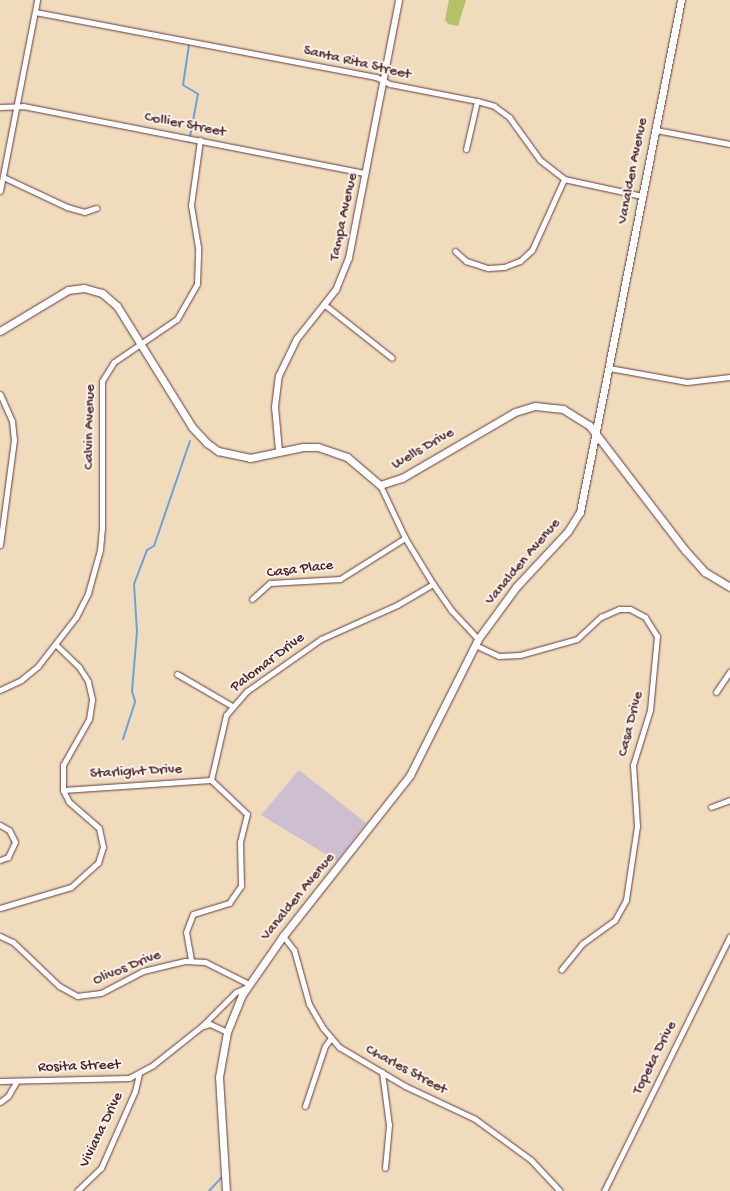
<!DOCTYPE html>
<style>
body{margin:0}
#map{position:relative;width:730px;height:1191px;overflow:hidden;background:#f1dbbd;font-family:"Gochi Hand",sans-serif}
div>[style]{position:absolute}
.industrial>*{inset:0;background:#cebed1}
.green>*{inset:0;background:#b2c265}
.stream>*{height:2px;margin:-1px;padding:0 1px;transform-origin:1px;border-radius:1px;background:#6f9fd9}
.roads{filter:drop-shadow(0 0 1px #633b41) drop-shadow(0 0 1px #633b41)}
.minor>*{height:5px;margin:-2.5px;padding:0 2.5px;transform-origin:2.5px;border-radius:2.5px;background:#fff}
.tertiary>*{height:6px;margin:-3px;padding:0 3px;transform-origin:3px;border-radius:3px;background:#fff}
.secondary>*{height:7px;margin:-3.5px;padding:0 3.5px;transform-origin:3.5px;border-radius:3.5px;background:#fff}
span{translate:-50% -50%;white-space:nowrap;text-align:center;line-height:1.15;-webkit-text-stroke:4px #f7f3e8;paint-order:stroke}
.street-label{font-size:15px;color:#4a1f2b}
</style>
<div id="map">
<div class="industrial">
<i style="clip-path:polygon(299px 770px,366px 823px,337px 861px,261px 815px)"></i>
</div>
<div class="green">
<i style="clip-path:polygon(449px 0,466px 0,458px 26px,448px 24px,445px 20px)"></i>
</div>
<div class="stream">
<i style="left:189px;top:142px;width:49px;rotate:-79.4deg"></i>
<i style="left:198px;top:94px;width:17px;rotate:-149deg"></i>
<i style="left:183px;top:85px;width:40px;rotate:-81.5deg"></i>
<i style="left:123px;top:739px;width:40px;rotate:-72deg"></i>
<i style="left:135px;top:701px;width:10px;rotate:-107deg"></i>
<i style="left:132px;top:691px;width:60px;rotate:-85.2deg"></i>
<i style="left:137px;top:631px;width:47px;rotate:-93.7deg"></i>
<i style="left:134px;top:584px;width:36px;rotate:-69deg"></i>
<i style="left:147px;top:550px;width:8px;rotate:-30deg"></i>
<i style="left:154px;top:546px;width:111px;rotate:-71.1deg"></i>
<i style="left:209px;top:1191px;width:18px;rotate:-47deg"></i>
</div>
<div class="roads">
<div class="minor">
<i style="left:35px;top:12px;width:347px;rotate:10.8deg"></i>
<i style="left:376px;top:77px;width:16px;rotate:27deg"></i>
<i style="left:390px;top:84px;width:89px;rotate:11.1deg"></i>
<i style="left:477px;top:101px;width:18px;rotate:16deg"></i>
<i style="left:494px;top:106px;width:19px;rotate:36deg"></i>
<i style="left:509px;top:117px;width:53px;rotate:54.2deg"></i>
<i style="left:540px;top:160px;width:31px;rotate:38deg"></i>
<i style="left:564px;top:179px;width:80px;rotate:12.3deg"></i>
<i style="left:0;top:107px;width:23px;rotate:-2deg"></i>
<i style="left:23px;top:106px;width:349px;rotate:11.1deg"></i>
<i style="left:656px;top:130px;width:75px;rotate:10.7deg"></i>
<i style="left:466px;top:149px;width:49px;rotate:-77.1deg"></i>
<i style="left:3px;top:177px;width:71px;rotate:25.1deg"></i>
<i style="left:67px;top:207px;width:18px;rotate:16deg"></i>
<i style="left:84px;top:212px;width:13px;rotate:-18deg"></i>
<i style="left:0;top:191px;width:195px;rotate:-79deg"></i>
<i style="left:455px;top:251px;width:15px;rotate:42deg"></i>
<i style="left:466px;top:261px;width:23px;rotate:18deg"></i>
<i style="left:488px;top:268px;width:16px;rotate:-4deg"></i>
<i style="left:504px;top:267px;width:17px;rotate:-21deg"></i>
<i style="left:520px;top:261px;width:16px;rotate:-43deg"></i>
<i style="left:532px;top:250px;width:78px;rotate:-65.7deg"></i>
<i style="left:325px;top:305px;width:85px;rotate:38.3deg"></i>
<i style="left:609px;top:368px;width:79px;rotate:10.2deg"></i>
<i style="left:687px;top:382px;width:43px;rotate:-6.6deg"></i>
<i style="left:0;top:394px;width:30px;rotate:66deg"></i>
<i style="left:12px;top:421px;width:19px;rotate:84deg"></i>
<i style="left:14px;top:440px;width:106px;rotate:97.6deg"></i>
<i style="left:380px;top:485px;width:59px;rotate:64.7deg"></i>
<i style="left:405px;top:538px;width:54px;rotate:58.7deg"></i>
<i style="left:433px;top:584px;width:32px;rotate:55deg"></i>
<i style="left:451px;top:610px;width:40px;rotate:47deg"></i>
<i style="left:252px;top:599px;width:24px;rotate:-42deg"></i>
<i style="left:270px;top:583px;width:70px;rotate:-3.3deg"></i>
<i style="left:340px;top:579px;width:77px;rotate:-32.2deg"></i>
<i style="left:475px;top:645px;width:26px;rotate:25deg"></i>
<i style="left:499px;top:656px;width:21px;rotate:-3deg"></i>
<i style="left:520px;top:655px;width:59px;rotate:-15.7deg"></i>
<i style="left:577px;top:639px;width:33px;rotate:-43deg"></i>
<i style="left:601px;top:617px;width:20px;rotate:-24deg"></i>
<i style="left:619px;top:609px;width:11px"></i>
<i style="left:630px;top:609px;width:17px;rotate:28deg"></i>
<i style="left:645px;top:617px;width:22px;rotate:58deg"></i>
<i style="left:657px;top:636px;width:74px;rotate:95.4deg"></i>
<i style="left:650px;top:710px;width:58px;rotate:107.2deg"></i>
<i style="left:633px;top:765px;width:61px;rotate:86.2deg"></i>
<i style="left:637px;top:826px;width:75px;rotate:98.5deg"></i>
<i style="left:626px;top:900px;width:23px;rotate:119deg"></i>
<i style="left:615px;top:920px;width:41px;rotate:144deg"></i>
<i style="left:582px;top:944px;width:33px;rotate:129deg"></i>
<i style="left:177px;top:674px;width:64px;rotate:30.2deg"></i>
<i style="left:0;top:690px;width:23px;rotate:-25deg"></i>
<i style="left:21px;top:680px;width:22px;rotate:-39deg"></i>
<i style="left:38px;top:666px;width:62px;rotate:-52.2deg"></i>
<i style="left:76px;top:617px;width:27px;rotate:-63deg"></i>
<i style="left:88px;top:593px;width:45px;rotate:-74.4deg"></i>
<i style="left:100px;top:550px;width:22px;rotate:-85deg"></i>
<i style="left:102px;top:528px;width:147px;rotate:-90deg"></i>
<i style="left:102px;top:381px;width:22px;rotate:-58deg"></i>
<i style="left:114px;top:362px;width:76px;rotate:-34.3deg"></i>
<i style="left:177px;top:319px;width:40px;rotate:-60.3deg"></i>
<i style="left:197px;top:284px;width:37px;rotate:-88deg"></i>
<i style="left:198px;top:247px;width:43px;rotate:-99.5deg"></i>
<i style="left:191px;top:205px;width:66px;rotate:-82.1deg"></i>
<i style="left:716px;top:692px;width:25px;rotate:-56deg"></i>
<i style="left:211px;top:780px;width:67px;rotate:-77deg"></i>
<i style="left:226px;top:715px;width:32px;rotate:-49deg"></i>
<i style="left:247px;top:691px;width:90px;rotate:-35.1deg"></i>
<i style="left:321px;top:639px;width:83px;rotate:-24.1deg"></i>
<i style="left:397px;top:605px;width:42px;rotate:-30.3deg"></i>
<i style="left:63px;top:790px;width:148px;rotate:-3.9deg"></i>
<i style="left:711px;top:807px;width:20px;rotate:-20deg"></i>
<i style="left:0;top:825px;width:10px;rotate:29deg"></i>
<i style="left:9px;top:830px;width:13px;rotate:63deg"></i>
<i style="left:15px;top:842px;width:17px;rotate:115deg"></i>
<i style="left:8px;top:857px;width:9px;rotate:159deg"></i>
<i style="left:0;top:908px;width:74px;rotate:-16.5deg"></i>
<i style="left:71px;top:887px;width:36px;rotate:-42deg"></i>
<i style="left:98px;top:863px;width:17px;rotate:-73deg"></i>
<i style="left:103px;top:847px;width:19px;rotate:-102deg"></i>
<i style="left:99px;top:828px;width:40px;rotate:-139deg"></i>
<i style="left:69px;top:802px;width:13px;rotate:-117deg"></i>
<i style="left:63px;top:790px;width:25px;rotate:-90deg"></i>
<i style="left:63px;top:765px;width:53px;rotate:-60.5deg"></i>
<i style="left:89px;top:719px;width:20px;rotate:-81deg"></i>
<i style="left:92px;top:699px;width:18px;rotate:-103deg"></i>
<i style="left:88px;top:681px;width:17px;rotate:-123deg"></i>
<i style="left:79px;top:667px;width:32px;rotate:-136deg"></i>
<i style="left:0;top:936px;width:14px;rotate:25deg"></i>
<i style="left:13px;top:942px;width:64px;rotate:43.7deg"></i>
<i style="left:59px;top:986px;width:21px;rotate:29deg"></i>
<i style="left:77px;top:996px;width:24px;rotate:-7deg"></i>
<i style="left:101px;top:993px;width:47px;rotate:-27.6deg"></i>
<i style="left:143px;top:971px;width:43px;rotate:-13.4deg"></i>
<i style="left:185px;top:961px;width:20px;rotate:3deg"></i>
<i style="left:205px;top:962px;width:49px;rotate:26.6deg"></i>
<i style="left:283px;top:936px;width:18px;rotate:52deg"></i>
<i style="left:294px;top:950px;width:56px;rotate:74.5deg"></i>
<i style="left:309px;top:1004px;width:28px;rotate:60deg"></i>
<i style="left:323px;top:1028px;width:25px;rotate:50deg"></i>
<i style="left:339px;top:1047px;width:77px;rotate:30.6deg"></i>
<i style="left:405px;top:1086px;width:77px;rotate:25.2deg"></i>
<i style="left:475px;top:1119px;width:69px;rotate:36.2deg"></i>
<i style="left:531px;top:1160px;width:42px;rotate:46.9deg"></i>
<i style="left:191px;top:960px;width:28px;rotate:-100deg"></i>
<i style="left:186px;top:932px;width:19px;rotate:-69deg"></i>
<i style="left:193px;top:914px;width:38px;rotate:-17deg"></i>
<i style="left:229px;top:903px;width:21px;rotate:-55deg"></i>
<i style="left:241px;top:886px;width:44px;rotate:-91.3deg"></i>
<i style="left:240px;top:842px;width:29px;rotate:-76deg"></i>
<i style="left:247px;top:814px;width:50px;rotate:-136.6deg"></i>
<i style="left:203px;top:1026px;width:7px;rotate:-16deg"></i>
<i style="left:210px;top:1024px;width:19px;rotate:25deg"></i>
<i style="left:382px;top:1072px;width:53px;rotate:82.5deg"></i>
<i style="left:389px;top:1125px;width:43px;rotate:95.3deg"></i>
<i style="left:0;top:1081px;width:129px;rotate:-1.3deg"></i>
<i style="left:129px;top:1078px;width:27px;rotate:-28deg"></i>
<i style="left:153px;top:1065px;width:63px;rotate:-38.5deg"></i>
<i style="left:202px;top:1026px;width:48px;rotate:-45deg"></i>
<i style="left:236px;top:992px;width:12px;rotate:-24deg"></i>
<i style="left:0;top:1102px;width:10px;rotate:-37deg"></i>
<i style="left:8px;top:1096px;width:16px;rotate:-60deg"></i>
<i style="left:305px;top:1106px;width:63px;rotate:-71.6deg"></i>
<i style="left:325px;top:1046px;width:10px;rotate:-53deg"></i>
<i style="left:77px;top:1191px;width:33px;rotate:-44deg"></i>
<i style="left:101px;top:1168px;width:84px;rotate:-66.2deg"></i>
<i style="left:135px;top:1091px;width:17px;rotate:-77deg"></i>
<i style="left:604px;top:1191px;width:284px;rotate:-63.7deg"></i>
</div>
<div class="tertiary">
<i style="left:279px;top:451px;width:44px;rotate:-95.2deg"></i>
<i style="left:275px;top:407px;width:31px;rotate:-83deg"></i>
<i style="left:279px;top:376px;width:41px;rotate:-64.1deg"></i>
<i style="left:297px;top:339px;width:63px;rotate:-51.5deg"></i>
<i style="left:336px;top:290px;width:35px;rotate:-68deg"></i>
<i style="left:349px;top:258px;width:263px;rotate:-79deg"></i>
</div>
<div class="secondary">
<i style="left:0;top:331px;width:79px;rotate:-31.1deg"></i>
<i style="left:68px;top:290px;width:16px;rotate:-7deg"></i>
<i style="left:84px;top:288px;width:19px;rotate:16deg"></i>
<i style="left:102px;top:293px;width:20px;rotate:41deg"></i>
<i style="left:117px;top:306px;width:142px;rotate:58.2deg"></i>
<i style="left:192px;top:427px;width:22px;rotate:47deg"></i>
<i style="left:207px;top:443px;width:14px;rotate:36deg"></i>
<i style="left:218px;top:451px;width:33px;rotate:12deg"></i>
<i style="left:250px;top:458px;width:54px;rotate:-11.7deg"></i>
<i style="left:303px;top:447px;width:15px"></i>
<i style="left:318px;top:447px;width:31px;rotate:19deg"></i>
<i style="left:347px;top:457px;width:43px;rotate:40.3deg"></i>
<i style="left:380px;top:485px;width:23px;rotate:-18deg"></i>
<i style="left:402px;top:478px;width:131px;rotate:-30.3deg"></i>
<i style="left:515px;top:412px;width:21px;rotate:-17deg"></i>
<i style="left:535px;top:406px;width:28px;rotate:6deg"></i>
<i style="left:563px;top:409px;width:31px;rotate:32deg"></i>
<i style="left:589px;top:425px;width:158px;rotate:52.5deg"></i>
<i style="left:685px;top:550px;width:30px;rotate:48deg"></i>
<i style="left:705px;top:572px;width:29px;rotate:31deg"></i>
<i style="left:226px;top:1191px;width:114px;rotate:-93.5deg"></i>
<i style="left:219px;top:1077px;width:46px;rotate:-79.9deg"></i>
<i style="left:227px;top:1032px;width:40px;rotate:-68deg"></i>
<i style="left:242px;top:995px;width:72px;rotate:-55.2deg"></i>
<i style="left:283px;top:936px;width:205px;rotate:-51.7deg"></i>
<i style="left:410px;top:775px;width:152px;rotate:-63.4deg"></i>
<i style="left:478px;top:639px;width:64px;rotate:-53.8deg"></i>
<i style="left:516px;top:587px;width:76px;rotate:-47.1deg"></i>
<i style="left:568px;top:531px;width:22px;rotate:-58deg"></i>
<i style="left:580px;top:512px;width:522px;rotate:-78.84deg"></i>
</div>
</div>
<div class="street-label">
<span style="left:357px;top:63px;rotate:13deg">Santa Rita Street</span>
<span style="left:185px;top:125px;rotate:11deg">Collier Street</span>
<span style="left:633px;top:171px;rotate:-79deg">Vanalden Avenue</span>
<span style="left:344px;top:217px;rotate:-78deg">Tampa Avenue</span>
<span style="left:90px;top:427px;rotate:-89deg">Calvin Avenue</span>
<span style="left:423px;top:449px;rotate:-30deg">Wells Drive</span>
<span style="left:523px;top:562px;rotate:-50deg">Vanalden Avenue</span>
<span style="left:300px;top:570px;rotate:-7deg">Casa Place</span>
<span style="left:268px;top:663px;rotate:-37deg">Palomar Drive</span>
<span style="left:631px;top:724px;rotate:-76deg">Casa Drive</span>
<span style="left:136px;top:772px;rotate:-3deg">Starlight Drive</span>
<span style="left:298px;top:897px;rotate:-51deg">Vanalden Avenue</span>
<span style="left:127px;top:968px;rotate:-22deg">Olivos Drive</span>
<span style="left:655px;top:1058px;rotate:-63deg">Topeka Drive</span>
<span style="left:79px;top:1067px;rotate:-2deg">Rosita Street</span>
<span style="left:406px;top:1070px;rotate:28deg">Charles Street</span>
<span style="left:102px;top:1130px;rotate:-64deg">Viviana Drive</span>
</div>
</div>
